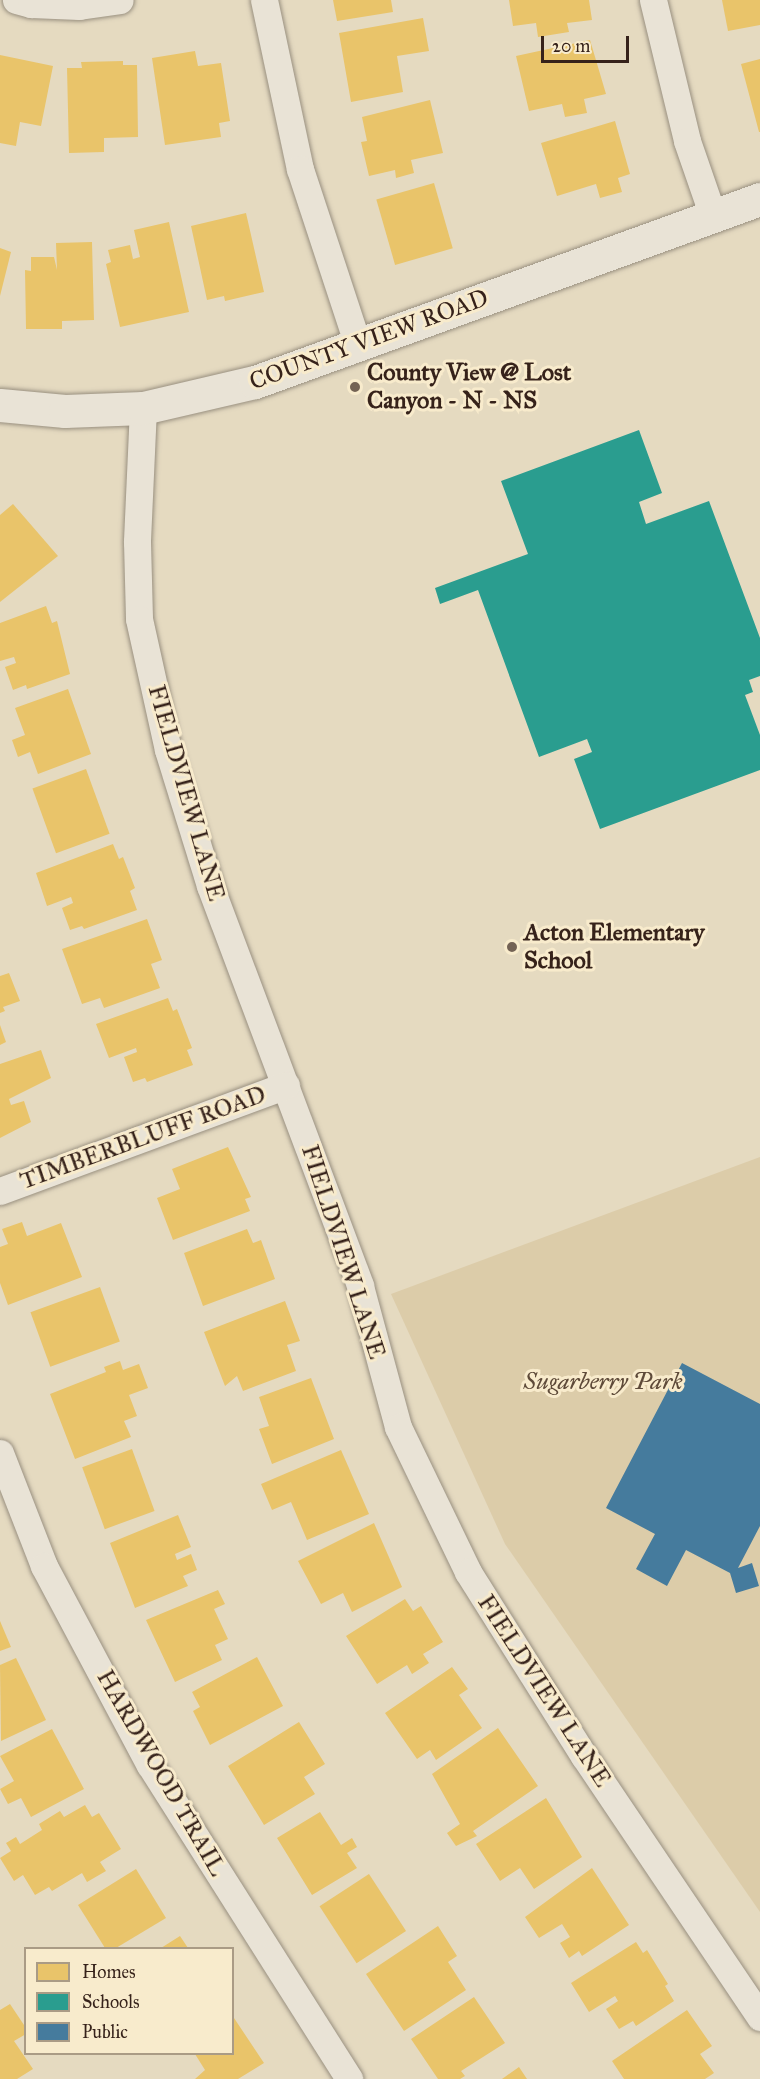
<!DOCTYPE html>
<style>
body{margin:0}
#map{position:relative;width:760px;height:2079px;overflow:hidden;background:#e5dac0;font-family:"IM FELL Great Primer",serif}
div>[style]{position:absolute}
.green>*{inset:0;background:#dccca9}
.homes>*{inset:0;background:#e9c46a;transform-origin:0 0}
.schools>*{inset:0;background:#2a9d8f}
.public>*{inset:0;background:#457b9d}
.roads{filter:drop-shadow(0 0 2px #999080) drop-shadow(0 0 2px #999080)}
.minor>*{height:27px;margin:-13.5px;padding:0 13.5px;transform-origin:13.5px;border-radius:13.5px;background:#e9e3d6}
.tertiary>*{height:33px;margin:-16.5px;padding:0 16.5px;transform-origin:16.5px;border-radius:16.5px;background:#e9e3d6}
.dots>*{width:16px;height:16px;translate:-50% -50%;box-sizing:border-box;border:3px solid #f8ebcc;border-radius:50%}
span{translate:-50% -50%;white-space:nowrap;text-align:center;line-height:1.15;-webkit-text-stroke:6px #f8ebcc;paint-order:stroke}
.street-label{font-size:24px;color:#36221a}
.poi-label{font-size:24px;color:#36221a;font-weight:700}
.left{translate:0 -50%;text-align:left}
.park-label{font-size:24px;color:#5e4a39;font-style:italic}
.legend{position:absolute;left:24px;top:1947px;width:210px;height:108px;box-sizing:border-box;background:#f8ebcc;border:2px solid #aa9b85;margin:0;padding:8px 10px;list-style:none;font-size:18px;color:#36221a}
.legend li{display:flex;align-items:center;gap:12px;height:30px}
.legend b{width:30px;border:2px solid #aa9b85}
.scale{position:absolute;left:541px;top:36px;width:88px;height:27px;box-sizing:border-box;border:3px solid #36221a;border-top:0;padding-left:8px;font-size:18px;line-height:21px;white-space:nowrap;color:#36221a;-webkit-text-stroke:4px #f8ebcc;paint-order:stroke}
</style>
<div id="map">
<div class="green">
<i style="clip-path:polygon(760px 1157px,760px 1912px,505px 1544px,391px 1294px)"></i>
</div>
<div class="homes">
<i style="clip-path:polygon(333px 0,391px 0,393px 12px,337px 21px)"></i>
<i style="clip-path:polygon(509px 0,589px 0,592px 20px,567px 23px,569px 32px,538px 37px,536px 23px,513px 26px)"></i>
<i style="clip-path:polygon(722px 0,760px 0,760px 25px,728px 31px)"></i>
<i style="clip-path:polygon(423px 18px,429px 51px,397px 56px,403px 92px,351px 102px,339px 33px)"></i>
<i style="clip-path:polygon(590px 40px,606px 94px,584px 99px,587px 113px,565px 117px,562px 104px,529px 111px,516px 56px)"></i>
<i style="clip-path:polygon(195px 51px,198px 66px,221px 63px,230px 121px,219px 123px,221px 137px,165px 145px,152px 58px)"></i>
<i style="clip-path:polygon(0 55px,53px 66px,41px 126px,20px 122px,16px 146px,0 143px)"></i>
<i style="clip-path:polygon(760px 59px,760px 132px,759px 132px,741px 64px)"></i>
<i style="clip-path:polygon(123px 61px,123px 65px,137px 65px,138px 137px,104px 138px,104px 152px,69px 153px,67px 68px,82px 68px,81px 62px)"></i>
<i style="clip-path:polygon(430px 100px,443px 153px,411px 160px,414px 173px,396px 178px,395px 170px,369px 176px,361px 142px,367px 141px,362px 117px)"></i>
<i style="clip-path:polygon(615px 121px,630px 174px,618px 178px,622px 192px,600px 198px,596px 184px,557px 196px,541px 143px)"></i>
<i style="left:434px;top:183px;width:68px;height:60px;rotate:74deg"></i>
<i style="clip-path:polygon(246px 213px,264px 292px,225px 301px,224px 296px,207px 300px,191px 226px)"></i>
<i style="clip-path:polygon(169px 222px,189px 312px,120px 327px,106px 264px,111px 262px,108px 250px,130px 245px,133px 259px,140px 257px,134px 230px)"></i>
<i style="clip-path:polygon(92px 242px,94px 320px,62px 321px,62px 329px,26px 329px,25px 270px,31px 271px,31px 257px,54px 257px,57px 270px,56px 243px)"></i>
<i style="clip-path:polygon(0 248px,11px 252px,0 296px)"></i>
<i style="clip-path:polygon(13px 504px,58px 556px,0 602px,0 515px)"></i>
<i style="clip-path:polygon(46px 606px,52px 623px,57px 621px,70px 674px,27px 689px,26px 685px,13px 690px,5px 667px,16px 663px,14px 657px,0 661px,0 623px)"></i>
<i style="clip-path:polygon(68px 689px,91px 754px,38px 774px,30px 752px,18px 757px,12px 740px,25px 735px,15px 708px)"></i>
<i style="left:86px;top:769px;width:69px;height:57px;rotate:70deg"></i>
<i style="clip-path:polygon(113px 844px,119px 859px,123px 857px,135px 888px,130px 891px,137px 910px,84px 929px,82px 926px,70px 930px,62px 908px,73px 903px,71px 897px,47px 906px,36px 873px)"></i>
<i style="clip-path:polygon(147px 919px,162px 960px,151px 964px,160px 988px,104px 1008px,100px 998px,82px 1004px,62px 949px)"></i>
<i style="clip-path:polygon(9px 973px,20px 1001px,3px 1007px,5px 1011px,0 1013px,0 976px)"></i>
<i style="clip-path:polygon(168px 998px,173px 1011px,177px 1009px,192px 1048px,187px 1050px,193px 1065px,147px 1082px,145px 1078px,133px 1082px,124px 1057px,137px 1052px,136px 1048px,109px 1058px,96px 1024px)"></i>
<i style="clip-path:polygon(0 1025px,6px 1042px,0 1045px)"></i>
<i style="clip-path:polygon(41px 1050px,51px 1078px,9px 1099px,11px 1105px,24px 1101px,31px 1122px,0 1138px,0 1064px)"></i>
<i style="clip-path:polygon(228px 1147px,251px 1197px,245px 1199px,250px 1211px,173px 1240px,157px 1198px,180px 1189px,172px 1169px)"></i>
<i style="clip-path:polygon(22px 1222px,27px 1236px,61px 1223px,82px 1277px,8px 1305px,0 1283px,0 1247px,8px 1244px,2px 1229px)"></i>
<i style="clip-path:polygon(247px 1229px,253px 1243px,261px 1240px,275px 1279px,203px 1306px,184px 1253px)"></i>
<i style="left:100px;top:1287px;width:58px;height:74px;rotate:70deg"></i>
<i style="clip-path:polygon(285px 1301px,300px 1341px,287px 1345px,296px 1371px,243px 1391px,237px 1376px,225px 1386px,204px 1332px)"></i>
<i style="clip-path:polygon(120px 1361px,123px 1370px,139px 1364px,148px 1388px,129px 1395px,137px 1416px,124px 1421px,131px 1437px,75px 1459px,50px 1394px,106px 1372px,104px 1367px)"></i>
<i style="clip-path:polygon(311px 1378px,334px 1439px,272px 1464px,259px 1429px,269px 1426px,259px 1397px)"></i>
<i style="left:132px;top:1449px;width:66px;height:53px;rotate:70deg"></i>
<i style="clip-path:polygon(341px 1450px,369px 1514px,307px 1540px,291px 1502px,272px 1510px,261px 1484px)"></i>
<i style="clip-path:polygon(178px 1515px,191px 1547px,175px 1554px,177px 1560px,191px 1554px,197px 1570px,183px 1576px,188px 1586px,135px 1608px,110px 1543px)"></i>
<i style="clip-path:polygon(374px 1523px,402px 1587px,352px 1612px,343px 1593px,321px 1604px,298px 1561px)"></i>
<i style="clip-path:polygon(218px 1590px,225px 1604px,214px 1609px,228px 1639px,215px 1645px,222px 1660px,175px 1682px,146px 1620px)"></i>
<i style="clip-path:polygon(405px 1599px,413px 1611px,421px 1606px,443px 1642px,423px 1654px,429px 1663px,412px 1674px,407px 1665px,377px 1684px,346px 1636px)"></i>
<i style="clip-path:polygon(0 1621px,11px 1647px,0 1651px)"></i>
<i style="clip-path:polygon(257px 1657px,283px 1706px,210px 1745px,193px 1711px,200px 1707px,192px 1692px)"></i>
<i style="clip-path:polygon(16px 1658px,46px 1720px,1px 1741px,0 1665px)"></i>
<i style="clip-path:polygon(452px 1667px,468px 1689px,459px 1695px,482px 1728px,436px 1760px,430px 1750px,417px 1759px,385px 1713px)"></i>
<i style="clip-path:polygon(299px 1722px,325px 1764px,304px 1777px,315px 1794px,264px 1825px,228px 1766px)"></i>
<i style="clip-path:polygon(498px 1728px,538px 1786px,473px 1831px,477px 1836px,456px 1846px,447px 1833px,460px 1824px,432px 1774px)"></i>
<i style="clip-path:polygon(52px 1729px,84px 1789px,31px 1817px,21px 1798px,8px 1804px,0 1789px,14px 1781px,0 1756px)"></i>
<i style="clip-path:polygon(546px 1798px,582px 1857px,534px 1889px,520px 1868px,500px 1881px,476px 1844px)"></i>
<i style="clip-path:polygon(85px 1805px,92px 1817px,99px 1813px,121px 1849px,100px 1862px,106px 1871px,87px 1882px,82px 1873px,52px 1891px,49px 1887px,35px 1895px,23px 1875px,14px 1881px,0 1858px,11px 1851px,6px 1843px,16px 1837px,20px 1844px,42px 1830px,39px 1824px,60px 1811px,64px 1817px)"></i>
<i style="clip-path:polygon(320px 1812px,341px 1845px,352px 1838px,357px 1847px,347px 1853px,357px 1868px,312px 1895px,277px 1838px)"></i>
<i style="clip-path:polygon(592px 1868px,629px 1925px,582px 1956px,579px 1951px,569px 1958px,560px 1943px,570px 1937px,562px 1924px,539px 1938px,525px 1917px)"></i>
<i style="clip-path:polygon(136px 1869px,166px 1918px,116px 1948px,105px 1948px,78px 1905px)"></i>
<i style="left:369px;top:1874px;width:68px;height:59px;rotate:57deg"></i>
<i style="clip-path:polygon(438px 1926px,457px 1956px,448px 1962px,466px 1990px,404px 2031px,366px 1974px)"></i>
<i style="clip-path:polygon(180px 1936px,188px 1948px,161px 1948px)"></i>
<i style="clip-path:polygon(636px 1942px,643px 1953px,647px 1950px,668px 1984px,665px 1986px,674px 2001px,636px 2026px,633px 2021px,619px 2029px,606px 2009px,618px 2001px,615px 1996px,589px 2012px,571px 1983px)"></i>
<i style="clip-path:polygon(474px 1997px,505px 2043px,461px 2071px,465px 2076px,460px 2079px,438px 2079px,411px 2039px)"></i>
<i style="clip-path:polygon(10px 2004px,26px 2028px,26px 2034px,14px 2041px,33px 2069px,17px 2079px,0 2079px,0 2010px)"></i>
<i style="clip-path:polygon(687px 2010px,712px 2046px,700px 2054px,714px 2073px,705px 2079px,624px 2079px,612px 2061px)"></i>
<i style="clip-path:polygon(232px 2015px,264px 2063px,238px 2079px,195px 2079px,205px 2070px,195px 2054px,232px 2054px)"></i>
<i style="clip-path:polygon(519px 2067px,527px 2079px,502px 2079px)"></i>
</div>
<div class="schools">
<i style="clip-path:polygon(639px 430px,662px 493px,639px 502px,646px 524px,709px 501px,760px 638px,760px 676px,749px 680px,753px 692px,745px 695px,760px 735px,760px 770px,600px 829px,574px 759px,592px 752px,587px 739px,539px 757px,478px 590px,440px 604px,435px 588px,528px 554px,501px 481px)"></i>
</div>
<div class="public">
<i style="clip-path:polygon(682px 1363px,760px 1404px,760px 1526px,738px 1568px,752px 1563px,759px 1586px,736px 1593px,730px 1573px,686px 1550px,667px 1586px,636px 1569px,655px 1534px,606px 1508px)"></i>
</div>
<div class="roads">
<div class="minor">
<i style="left:16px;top:0;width:16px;rotate:15deg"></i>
<i style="left:31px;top:4px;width:48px;rotate:2.4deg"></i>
<i style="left:79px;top:6px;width:41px;rotate:-8.3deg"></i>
<i style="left:264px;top:0;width:173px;rotate:78deg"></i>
<i style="left:300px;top:169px;width:185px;rotate:71.8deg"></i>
<i style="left:653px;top:0;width:145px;rotate:76.4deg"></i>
<i style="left:687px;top:141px;width:79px;rotate:70.9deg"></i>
<i style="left:143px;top:408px;width:134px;rotate:92.6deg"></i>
<i style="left:137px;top:542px;width:77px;rotate:88.5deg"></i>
<i style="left:139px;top:619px;width:134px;rotate:77.5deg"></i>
<i style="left:168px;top:750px;width:142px;rotate:72.8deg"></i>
<i style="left:210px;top:886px;width:427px;rotate:69.4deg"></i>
<i style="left:360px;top:1286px;width:146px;rotate:74.9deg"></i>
<i style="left:398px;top:1427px;width:161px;rotate:64.2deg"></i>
<i style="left:468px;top:1572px;width:218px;rotate:57.8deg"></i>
<i style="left:584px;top:1756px;width:315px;rotate:56deg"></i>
<i style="left:0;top:1191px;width:305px;rotate:-20.3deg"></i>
<i style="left:0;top:1453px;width:121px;rotate:68.7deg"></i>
<i style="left:44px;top:1566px;width:225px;rotate:62deg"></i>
<i style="left:150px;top:1765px;width:372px;rotate:57.6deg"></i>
</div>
<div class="tertiary">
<i style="left:0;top:405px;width:65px;rotate:5.3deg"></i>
<i style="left:65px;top:411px;width:78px;rotate:-2.2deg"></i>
<i style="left:143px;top:408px;width:115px;rotate:-13.1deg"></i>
<i style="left:255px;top:382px;width:537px;rotate:-19.92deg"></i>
</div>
</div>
<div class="dots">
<i style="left:355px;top:387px;background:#736254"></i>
<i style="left:512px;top:947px;background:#736254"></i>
</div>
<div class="street-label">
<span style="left:369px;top:340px;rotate:-20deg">COUNTY VIEW ROAD</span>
<span style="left:186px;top:793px;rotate:74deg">FIELDVIEW LANE</span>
<span style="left:143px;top:1138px;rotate:-20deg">TIMBERBLUFF ROAD</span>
<span style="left:343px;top:1252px;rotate:72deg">FIELDVIEW LANE</span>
<span style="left:544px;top:1691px;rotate:57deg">FIELDVIEW LANE</span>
<span style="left:161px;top:1773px;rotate:60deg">HARDWOOD TRAIL</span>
</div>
<div class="poi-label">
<span class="left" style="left:367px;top:387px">County View @ Lost<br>Canyon - N - NS</span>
<span class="left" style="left:524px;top:947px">Acton Elementary<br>School</span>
</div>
<div class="park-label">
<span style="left:603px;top:1382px">Sugarberry Park</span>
</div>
<ul class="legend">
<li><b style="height:16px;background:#e9c46a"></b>Homes</li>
<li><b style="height:16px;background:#2a9d8f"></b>Schools</li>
<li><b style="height:16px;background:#457b9d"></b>Public</li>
</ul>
<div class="scale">20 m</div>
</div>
